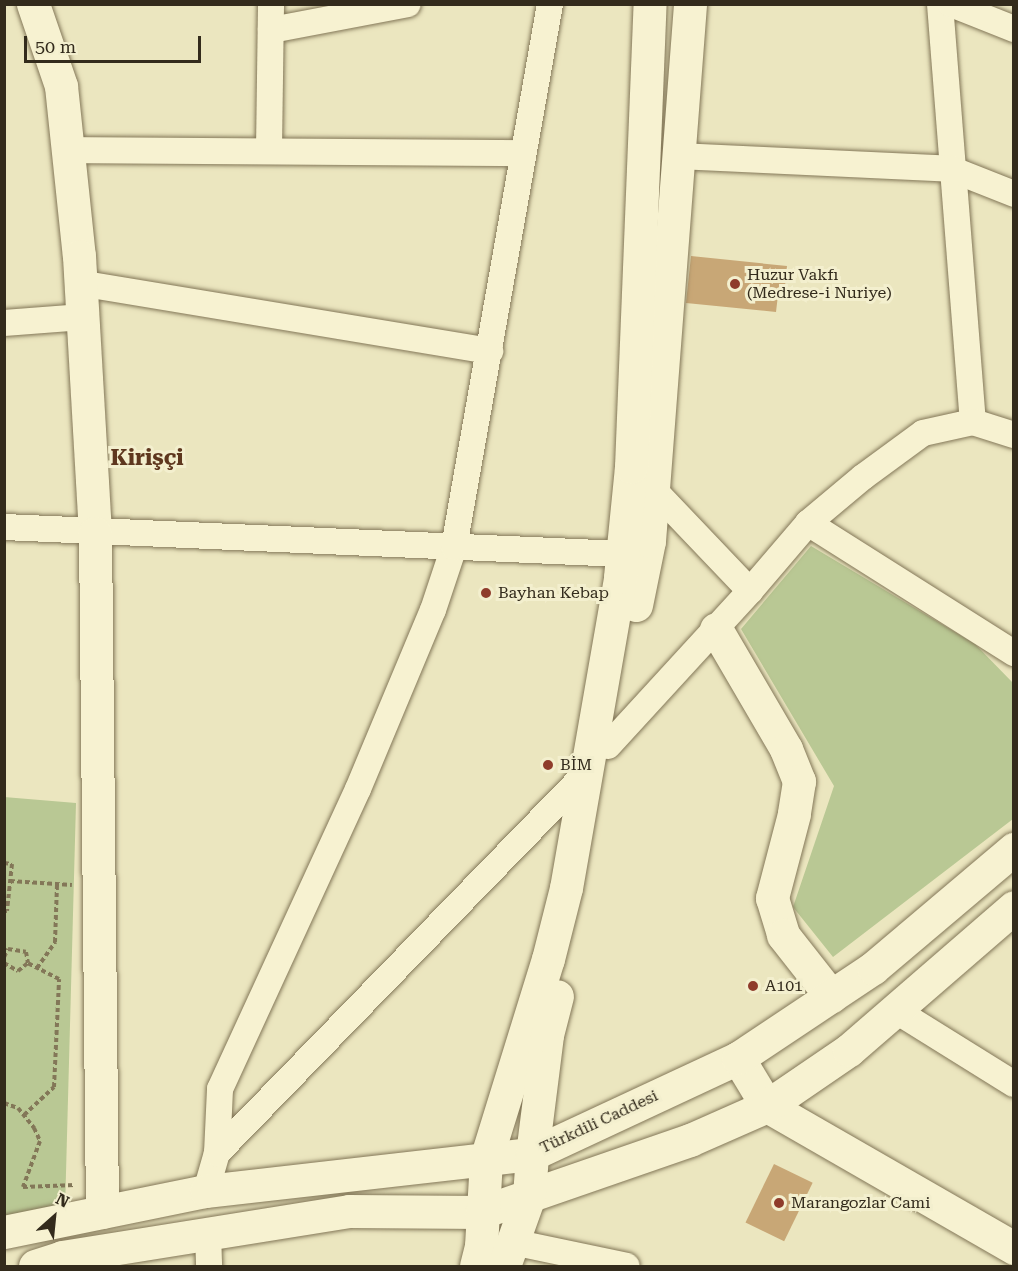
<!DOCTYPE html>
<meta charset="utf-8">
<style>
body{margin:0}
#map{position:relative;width:1018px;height:1271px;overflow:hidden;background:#ebe6bf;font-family:"Roboto Serif",serif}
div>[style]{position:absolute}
.green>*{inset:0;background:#b9c894}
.building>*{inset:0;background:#c8a776;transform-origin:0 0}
.path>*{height:4px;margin-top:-2px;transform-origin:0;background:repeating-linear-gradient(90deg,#837758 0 4.5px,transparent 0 7.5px)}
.roads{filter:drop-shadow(0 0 2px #837758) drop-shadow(0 0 2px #837758)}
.street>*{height:26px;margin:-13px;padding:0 13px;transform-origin:13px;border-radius:13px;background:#f7f2d1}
.secondary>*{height:33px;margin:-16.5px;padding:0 16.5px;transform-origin:16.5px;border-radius:16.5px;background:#f7f2d1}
.dots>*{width:16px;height:16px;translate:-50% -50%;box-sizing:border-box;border:3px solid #f3efce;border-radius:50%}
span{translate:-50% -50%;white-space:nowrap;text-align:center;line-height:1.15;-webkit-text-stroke:6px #f3efce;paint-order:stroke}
.poi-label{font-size:16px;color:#332b1c}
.left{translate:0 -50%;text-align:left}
.street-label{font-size:16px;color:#332b1c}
.district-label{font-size:22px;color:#5e371e;font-weight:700}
.frame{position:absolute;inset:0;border:6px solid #332b1c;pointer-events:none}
.north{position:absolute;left:24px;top:1187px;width:60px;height:60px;-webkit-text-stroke:4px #f3efce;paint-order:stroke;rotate:27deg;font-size:16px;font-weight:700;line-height:24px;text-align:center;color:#332b1c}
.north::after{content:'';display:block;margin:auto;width:21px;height:27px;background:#332b1c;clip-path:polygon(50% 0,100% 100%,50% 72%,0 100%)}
.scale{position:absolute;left:24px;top:36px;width:177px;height:27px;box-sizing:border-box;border:3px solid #332b1c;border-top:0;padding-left:8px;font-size:18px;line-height:21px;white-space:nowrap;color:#332b1c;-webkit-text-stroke:4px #f3efce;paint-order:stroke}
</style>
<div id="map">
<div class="green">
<i style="clip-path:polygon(811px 546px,975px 644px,1013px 683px,1013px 819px,833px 957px,793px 907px,834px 786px,741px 629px)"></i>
<i style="clip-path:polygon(4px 797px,76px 803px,65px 1210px,4px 1217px)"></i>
</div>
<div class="building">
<i style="clip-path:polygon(691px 256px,787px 266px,784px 296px,778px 295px,776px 312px,686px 303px)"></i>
<i style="left:774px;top:1164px;width:43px;height:65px;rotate:26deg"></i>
</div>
<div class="path">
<i style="left:4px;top:863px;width:8px;rotate:7deg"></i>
<i style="left:12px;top:864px;width:47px;rotate:96.1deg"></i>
<i style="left:7px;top:911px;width:3px;rotate:180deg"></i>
<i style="left:10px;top:881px;width:62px;rotate:3.7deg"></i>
<i style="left:4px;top:957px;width:9px;rotate:-63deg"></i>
<i style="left:8px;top:949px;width:18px;rotate:9deg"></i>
<i style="left:26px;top:952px;width:11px;rotate:80deg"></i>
<i style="left:4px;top:963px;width:16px;rotate:30deg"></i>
<i style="left:18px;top:971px;width:13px;rotate:-39deg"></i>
<i style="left:37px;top:968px;width:32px;rotate:-55deg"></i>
<i style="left:55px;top:942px;width:58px;rotate:-88deg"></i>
<i style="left:4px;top:1103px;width:15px;rotate:20deg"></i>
<i style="left:18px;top:1108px;width:26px;rotate:51deg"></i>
<i style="left:34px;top:1128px;width:14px;rotate:65deg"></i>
<i style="left:40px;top:1141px;width:49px;rotate:110.3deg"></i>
<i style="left:23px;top:1187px;width:52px;rotate:-2.2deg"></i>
<i style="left:24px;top:1115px;width:41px;rotate:-43deg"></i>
<i style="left:54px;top:1087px;width:108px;rotate:-87.3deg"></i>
<i style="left:59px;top:979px;width:35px;rotate:-153deg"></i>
</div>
<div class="roads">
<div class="street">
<i style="left:940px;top:4px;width:419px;rotate:85.5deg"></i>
<i style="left:951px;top:4px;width:68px;rotate:21.6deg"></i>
<i style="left:271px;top:30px;width:139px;rotate:-10.7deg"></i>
<i style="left:269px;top:149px;width:145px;rotate:-89.2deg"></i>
<i style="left:68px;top:150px;width:455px;rotate:0.4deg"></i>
<i style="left:678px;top:156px;width:273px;rotate:2.7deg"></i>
<i style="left:951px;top:169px;width:68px;rotate:21.6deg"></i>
<i style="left:79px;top:283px;width:417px;rotate:9.4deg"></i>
<i style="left:4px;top:323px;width:79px;rotate:-4.3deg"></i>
<i style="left:653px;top:489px;width:141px;rotate:46.4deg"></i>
<i style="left:808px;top:523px;width:244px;rotate:32.3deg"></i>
<i style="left:4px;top:527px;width:619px;rotate:2.5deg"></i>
<i style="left:608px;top:746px;width:210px;rotate:-47.5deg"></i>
<i style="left:750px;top:591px;width:89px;rotate:-49.5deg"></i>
<i style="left:808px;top:523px;width:72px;rotate:-39.9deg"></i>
<i style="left:863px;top:477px;width:74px;rotate:-36.3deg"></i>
<i style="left:923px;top:433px;width:51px;rotate:-12.4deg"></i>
<i style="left:973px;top:422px;width:43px;rotate:17.6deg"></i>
<i style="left:895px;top:1010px;width:140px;rotate:31.9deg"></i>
<i style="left:217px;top:1153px;width:64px;rotate:-87.3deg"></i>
<i style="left:220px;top:1089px;width:330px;rotate:-65.3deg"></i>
<i style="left:358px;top:789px;width:194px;rotate:-67.3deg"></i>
<i style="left:433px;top:610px;width:66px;rotate:-71.6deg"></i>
<i style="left:454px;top:547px;width:551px;rotate:-79.97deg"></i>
<i style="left:206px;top:1191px;width:40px;rotate:-74deg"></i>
<i style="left:217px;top:1153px;width:528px;rotate:-45.84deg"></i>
<i style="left:208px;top:1234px;width:32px;rotate:88deg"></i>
<i style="left:512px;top:1242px;width:117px;rotate:11.8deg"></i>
</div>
<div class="secondary">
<i style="left:33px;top:4px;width:87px;rotate:71.1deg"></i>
<i style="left:61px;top:86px;width:171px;rotate:84deg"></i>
<i style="left:79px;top:256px;width:277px;rotate:86.7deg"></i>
<i style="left:95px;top:533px;width:679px;rotate:89.41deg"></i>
<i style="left:636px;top:605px;width:65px;rotate:-78.5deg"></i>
<i style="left:649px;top:541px;width:539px;rotate:-85.63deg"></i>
<i style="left:716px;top:629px;width:139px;rotate:59.7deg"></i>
<i style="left:786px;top:749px;width:35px;rotate:68deg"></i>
<i style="left:799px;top:781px;width:33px;rotate:99deg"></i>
<i style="left:794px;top:814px;width:87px;rotate:104.7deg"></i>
<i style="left:772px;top:898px;width:39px;rotate:73deg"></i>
<i style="left:783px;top:935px;width:78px;rotate:51.8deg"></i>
<i style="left:738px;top:1058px;width:56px;rotate:58.9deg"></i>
<i style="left:767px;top:1106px;width:285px;rotate:29.9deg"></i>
<i style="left:4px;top:1232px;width:206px;rotate:-11.5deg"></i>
<i style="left:206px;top:1191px;width:328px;rotate:-6.5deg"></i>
<i style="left:532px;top:1154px;width:227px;rotate:-25deg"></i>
<i style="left:738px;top:1058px;width:162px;rotate:-33.7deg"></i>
<i style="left:873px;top:968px;width:185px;rotate:-40.2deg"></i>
<i style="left:35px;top:1266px;width:28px;rotate:-18deg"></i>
<i style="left:62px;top:1257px;width:291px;rotate:-9.1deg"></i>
<i style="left:349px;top:1211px;width:133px;rotate:0.4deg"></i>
<i style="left:482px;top:1212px;width:220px;rotate:-19.1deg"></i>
<i style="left:690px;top:1140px;width:84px;rotate:-23.8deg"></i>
<i style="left:767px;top:1106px;width:99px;rotate:-34.3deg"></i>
<i style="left:849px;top:1050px;width:218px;rotate:-40.9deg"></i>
<i style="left:476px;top:1266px;width:21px;rotate:-76deg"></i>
<i style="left:481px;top:1246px;width:87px;rotate:-86.7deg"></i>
<i style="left:486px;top:1159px;width:209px;rotate:-72.8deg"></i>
<i style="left:548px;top:959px;width:73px;rotate:-75.8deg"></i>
<i style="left:566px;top:888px;width:316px;rotate:-80.1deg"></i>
<i style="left:620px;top:577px;width:111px;rotate:-84.3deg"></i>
<i style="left:631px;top:467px;width:463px;rotate:-87.7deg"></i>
<i style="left:504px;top:1266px;width:74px;rotate:-70.3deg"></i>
<i style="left:529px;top:1196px;width:42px;rotate:-85.9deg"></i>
<i style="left:532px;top:1154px;width:120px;rotate:-82.8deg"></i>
<i style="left:547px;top:1035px;width:40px;rotate:-75.6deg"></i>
</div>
</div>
<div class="dots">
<i style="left:735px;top:284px;background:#8f3c2b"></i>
<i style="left:486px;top:593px;background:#8f3c2b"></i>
<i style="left:548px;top:765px;background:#8f3c2b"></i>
<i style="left:753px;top:986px;background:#8f3c2b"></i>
<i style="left:779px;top:1203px;background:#8f3c2b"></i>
</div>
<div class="poi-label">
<span class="left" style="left:747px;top:284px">Huzur Vakfı<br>(Medrese-i Nuriye)</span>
<span class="left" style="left:498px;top:593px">Bayhan Kebap</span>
<span class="left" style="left:560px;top:765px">BİM</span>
<span class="left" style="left:765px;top:986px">A101</span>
<span class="left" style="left:791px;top:1203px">Marangozlar Cami</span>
</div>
<div class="street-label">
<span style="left:599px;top:1122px;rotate:-25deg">Türkdili Caddesi</span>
</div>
<div class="district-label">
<span style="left:147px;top:458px">Kirişçi</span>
</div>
<div class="frame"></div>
<div class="north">N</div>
<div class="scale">50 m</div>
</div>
